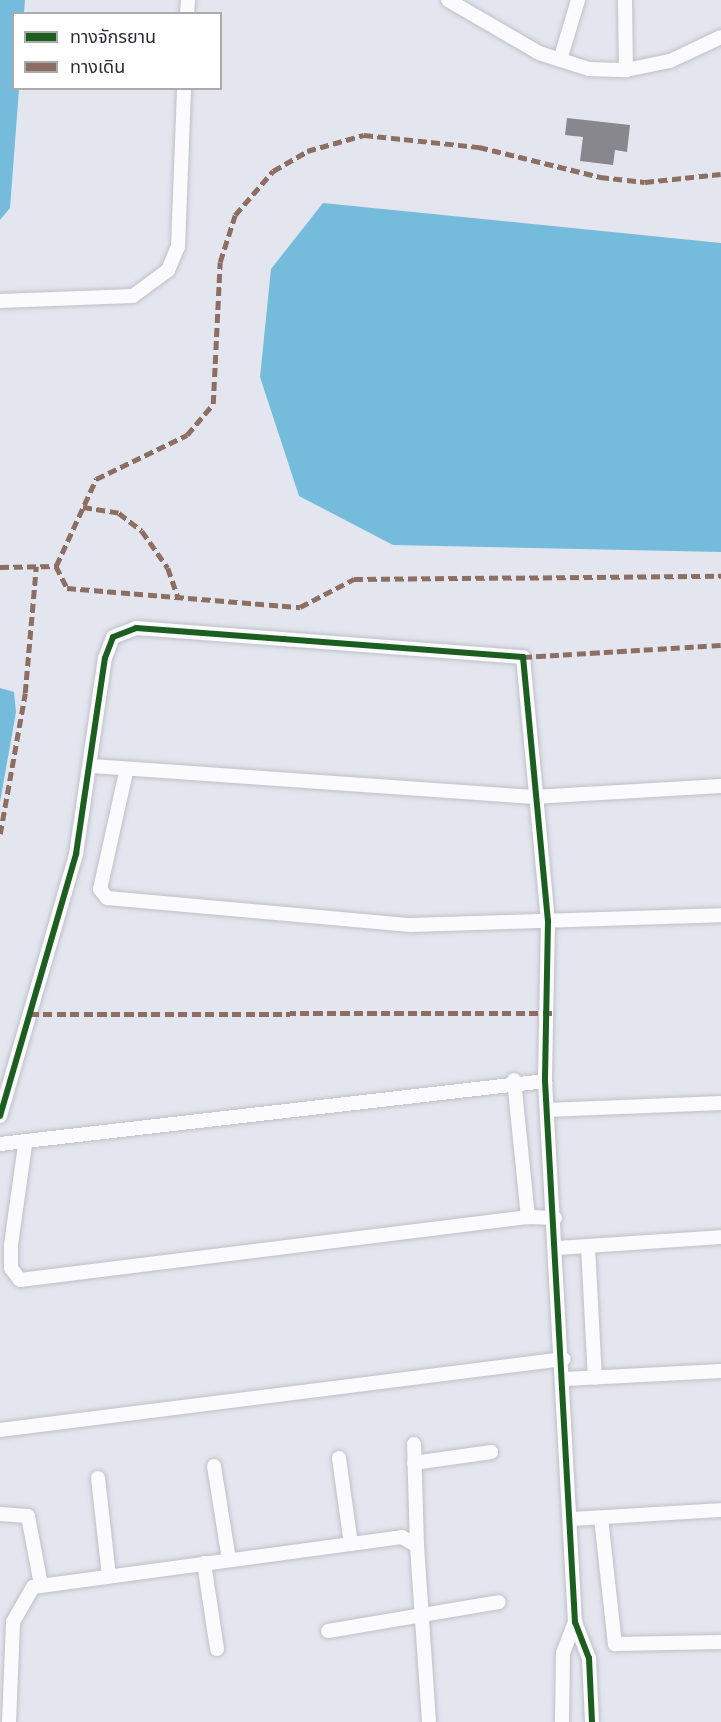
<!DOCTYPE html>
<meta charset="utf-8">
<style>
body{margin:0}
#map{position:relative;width:721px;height:1722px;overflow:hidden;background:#e4e6ef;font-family:"Space Grotesk","Noto Sans Thai",sans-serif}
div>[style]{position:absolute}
.water>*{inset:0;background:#75bbdc}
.building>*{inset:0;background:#87878d}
.roads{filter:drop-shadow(0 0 2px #bfc0c7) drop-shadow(0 0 2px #bfc0c7)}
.street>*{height:14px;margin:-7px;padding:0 7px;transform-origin:7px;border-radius:7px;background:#fbfbfd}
.quiet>*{height:4.5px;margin-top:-2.25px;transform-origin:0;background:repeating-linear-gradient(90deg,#8d6e63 0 9px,transparent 0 13.5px)}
.cycleway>*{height:6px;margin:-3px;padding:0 3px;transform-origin:3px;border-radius:3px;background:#1b5e20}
span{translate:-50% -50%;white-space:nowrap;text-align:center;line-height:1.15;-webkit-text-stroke:6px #fff;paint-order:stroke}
.legend{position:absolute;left:12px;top:12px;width:210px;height:78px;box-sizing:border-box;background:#fff;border:2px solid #ababae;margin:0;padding:8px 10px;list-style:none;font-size:18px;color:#2c2d34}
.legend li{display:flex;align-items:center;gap:12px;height:30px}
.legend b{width:30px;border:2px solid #ababae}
</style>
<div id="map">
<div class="water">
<i style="clip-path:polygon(0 0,25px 0,24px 13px,14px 14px,14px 88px,19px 89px,10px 208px,0 220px)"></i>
<i style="clip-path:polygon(323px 203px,721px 243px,721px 552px,393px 545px,299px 496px,260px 377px,271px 269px)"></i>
<i style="clip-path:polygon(0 688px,14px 692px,16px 712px,0 802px)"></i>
</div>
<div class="building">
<i style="clip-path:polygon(567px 118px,630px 125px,627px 152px,615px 150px,613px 165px,580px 161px,583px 137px,565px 135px)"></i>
</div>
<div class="roads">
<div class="street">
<i style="left:448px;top:0;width:105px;rotate:30.2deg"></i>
<i style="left:539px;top:53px;width:52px;rotate:17.7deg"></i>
<i style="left:589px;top:69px;width:37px;rotate:2deg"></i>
<i style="left:626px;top:70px;width:45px;rotate:-11.6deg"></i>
<i style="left:670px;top:61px;width:56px;rotate:-25.2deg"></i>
<i style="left:625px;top:0;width:70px;rotate:89.2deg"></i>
<i style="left:187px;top:14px;width:14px;rotate:-86deg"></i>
<i style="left:560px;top:60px;width:63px;rotate:-73.3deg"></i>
<i style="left:0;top:301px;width:133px;rotate:-2.2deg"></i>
<i style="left:133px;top:296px;width:44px;rotate:-36.6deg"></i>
<i style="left:168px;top:270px;width:25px;rotate:-67deg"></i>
<i style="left:178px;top:247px;width:159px;rotate:-87.8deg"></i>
<i style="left:92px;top:766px;width:443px;rotate:4deg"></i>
<i style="left:534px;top:797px;width:187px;rotate:-3.4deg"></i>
<i style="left:126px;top:772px;width:120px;rotate:102.5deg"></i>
<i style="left:100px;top:889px;width:11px;rotate:52deg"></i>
<i style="left:107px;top:898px;width:305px;rotate:5.1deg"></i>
<i style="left:411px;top:925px;width:310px;rotate:-1.8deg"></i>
<i style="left:514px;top:1080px;width:138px;rotate:84.2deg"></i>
<i style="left:547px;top:1110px;width:174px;rotate:-2.3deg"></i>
<i style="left:0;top:1116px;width:273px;rotate:-73.8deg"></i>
<i style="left:76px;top:854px;width:198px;rotate:-81.6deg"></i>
<i style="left:105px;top:658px;width:22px;rotate:-69deg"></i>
<i style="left:113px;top:637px;width:25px;rotate:-21deg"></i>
<i style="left:136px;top:628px;width:388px;rotate:4.3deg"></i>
<i style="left:523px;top:657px;width:265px;rotate:84.6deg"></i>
<i style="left:548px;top:921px;width:160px;rotate:91.1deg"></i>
<i style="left:545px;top:1081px;width:542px;rotate:86.83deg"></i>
<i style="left:575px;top:1622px;width:39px;rotate:69deg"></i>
<i style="left:589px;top:1658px;width:64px;rotate:87.3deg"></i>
<i style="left:0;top:1144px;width:549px;rotate:-6.59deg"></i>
<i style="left:25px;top:1145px;width:100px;rotate:98deg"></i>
<i style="left:11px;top:1244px;width:24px;rotate:90deg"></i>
<i style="left:11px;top:1268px;width:15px;rotate:53deg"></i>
<i style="left:20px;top:1280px;width:512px;rotate:-7.07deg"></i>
<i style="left:528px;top:1217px;width:27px;rotate:2deg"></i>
<i style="left:588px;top:1246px;width:132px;rotate:87deg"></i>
<i style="left:557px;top:1248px;width:164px;rotate:-3.8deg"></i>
<i style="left:565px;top:1379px;width:156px;rotate:-2.9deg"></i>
<i style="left:0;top:1430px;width:568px;rotate:-7.18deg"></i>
<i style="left:414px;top:1444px;width:102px;rotate:88.3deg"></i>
<i style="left:339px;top:1458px;width:87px;rotate:82.1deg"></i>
<i style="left:414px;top:1463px;width:78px;rotate:-8.1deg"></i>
<i style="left:214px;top:1466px;width:95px;rotate:80.9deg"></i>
<i style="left:98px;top:1478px;width:99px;rotate:83.6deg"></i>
<i style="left:0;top:1514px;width:28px;rotate:4deg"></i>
<i style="left:28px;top:1516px;width:70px;rotate:79.3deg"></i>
<i style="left:601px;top:1518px;width:127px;rotate:83.7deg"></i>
<i style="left:615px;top:1644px;width:106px;rotate:-1.1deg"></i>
<i style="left:570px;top:1519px;width:151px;rotate:-3.4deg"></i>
<i style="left:204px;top:1563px;width:87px;rotate:81.4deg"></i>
<i style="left:328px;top:1631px;width:173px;rotate:-9.6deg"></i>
<i style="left:9px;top:1722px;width:100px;rotate:-87.7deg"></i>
<i style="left:13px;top:1622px;width:40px;rotate:-60.3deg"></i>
<i style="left:33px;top:1587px;width:372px;rotate:-7.7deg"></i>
<i style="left:402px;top:1537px;width:17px;rotate:31deg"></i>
<i style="left:417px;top:1546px;width:176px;rotate:86.1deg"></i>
<i style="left:562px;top:1722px;width:69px;rotate:-89.2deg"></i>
<i style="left:563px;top:1653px;width:33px;rotate:-69deg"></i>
</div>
</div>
<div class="quiet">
<i style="left:83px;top:507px;width:36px;rotate:9deg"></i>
<i style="left:119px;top:513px;width:29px;rotate:38deg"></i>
<i style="left:142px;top:531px;width:45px;rotate:54.9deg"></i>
<i style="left:168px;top:568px;width:31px;rotate:71deg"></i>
<i style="left:56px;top:566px;width:96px;rotate:-65.3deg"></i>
<i style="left:96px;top:479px;width:101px;rotate:-25.8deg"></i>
<i style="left:187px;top:435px;width:40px;rotate:-50deg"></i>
<i style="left:213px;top:404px;width:142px;rotate:-87.2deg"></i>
<i style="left:220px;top:262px;width:49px;rotate:-72.3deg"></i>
<i style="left:235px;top:215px;width:58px;rotate:-49.2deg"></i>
<i style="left:273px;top:171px;width:39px;rotate:-30deg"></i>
<i style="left:307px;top:151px;width:59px;rotate:-15.7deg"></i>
<i style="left:364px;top:135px;width:116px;rotate:6deg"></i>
<i style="left:479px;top:147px;width:125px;rotate:13.9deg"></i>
<i style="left:600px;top:177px;width:45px;rotate:6.3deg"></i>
<i style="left:645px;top:182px;width:76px;rotate:-6deg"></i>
<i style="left:56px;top:566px;width:25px;rotate:63deg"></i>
<i style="left:67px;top:588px;width:234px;rotate:4.7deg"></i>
<i style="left:300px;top:607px;width:61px;rotate:-27.4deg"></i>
<i style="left:354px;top:579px;width:367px;rotate:-0.5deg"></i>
<i style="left:0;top:567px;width:56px;rotate:-1deg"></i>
<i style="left:523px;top:657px;width:198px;rotate:-3.5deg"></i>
<i style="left:0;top:834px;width:143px;rotate:-79.9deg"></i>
<i style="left:25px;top:693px;width:127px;rotate:-85deg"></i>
<i style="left:30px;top:1014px;width:522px;rotate:-0.11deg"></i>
</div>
<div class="cycleway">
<i style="left:0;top:1116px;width:273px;rotate:-73.8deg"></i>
<i style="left:76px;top:854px;width:198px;rotate:-81.6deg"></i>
<i style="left:105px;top:658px;width:22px;rotate:-69deg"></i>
<i style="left:113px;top:637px;width:25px;rotate:-21deg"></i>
<i style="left:136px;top:628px;width:388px;rotate:4.3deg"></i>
<i style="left:523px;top:657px;width:265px;rotate:84.6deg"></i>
<i style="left:548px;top:921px;width:160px;rotate:91.1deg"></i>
<i style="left:545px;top:1081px;width:542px;rotate:86.83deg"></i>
<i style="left:575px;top:1622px;width:39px;rotate:69deg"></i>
<i style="left:589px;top:1658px;width:64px;rotate:87.3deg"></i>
</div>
<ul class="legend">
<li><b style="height:8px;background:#1b5e20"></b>ทางจักรยาน</li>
<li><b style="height:8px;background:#8d6e63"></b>ทางเดิน</li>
</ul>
</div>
